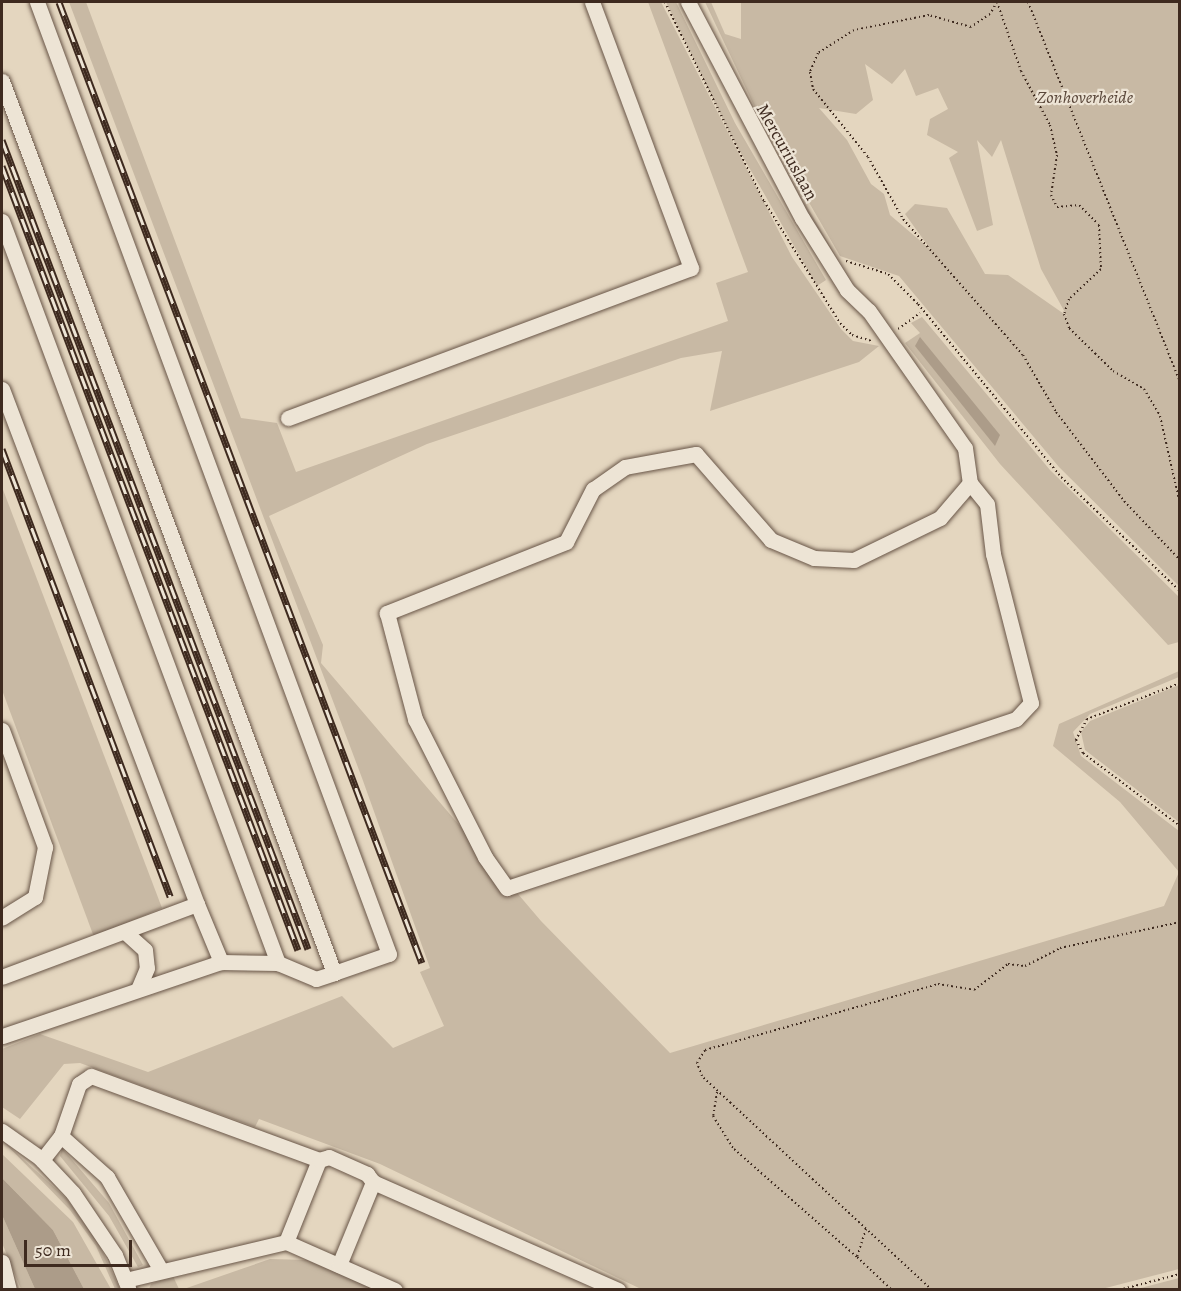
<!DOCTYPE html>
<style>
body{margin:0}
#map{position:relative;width:1181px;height:1291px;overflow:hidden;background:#e4d6bf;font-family:Alegreya,serif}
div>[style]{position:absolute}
.green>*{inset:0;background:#c8b9a4}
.water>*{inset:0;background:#ac9c89}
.path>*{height:2px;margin-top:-1px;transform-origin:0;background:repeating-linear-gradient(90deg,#3e2a1f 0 1.5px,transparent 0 4.5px)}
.roads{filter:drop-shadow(0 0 2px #685547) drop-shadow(0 0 2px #685547)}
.minor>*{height:15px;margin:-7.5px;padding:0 7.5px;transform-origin:7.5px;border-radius:7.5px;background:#ede4d5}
.rail>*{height:7px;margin-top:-3.5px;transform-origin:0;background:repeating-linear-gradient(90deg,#ede4d5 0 14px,#3e2a1f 0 28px);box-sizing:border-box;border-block:2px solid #3e2a1f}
span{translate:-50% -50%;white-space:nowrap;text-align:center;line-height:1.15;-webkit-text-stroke:4.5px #ede4d5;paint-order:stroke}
.park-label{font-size:18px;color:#5a473a;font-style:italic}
.street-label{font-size:18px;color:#3e2a1f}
.frame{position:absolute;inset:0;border:3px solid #3e2a1f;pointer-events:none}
.scale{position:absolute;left:24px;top:1240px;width:108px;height:27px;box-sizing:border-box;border:3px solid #3e2a1f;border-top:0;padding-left:8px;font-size:18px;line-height:21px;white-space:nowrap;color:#3e2a1f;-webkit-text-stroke:4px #ede4d5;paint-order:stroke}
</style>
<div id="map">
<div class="green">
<i style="clip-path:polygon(69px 2px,86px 2px,241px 418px,277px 423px,296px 472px,728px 321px,716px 283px,748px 272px,648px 2px,661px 2px,792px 257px,841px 329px,853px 341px,879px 346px,859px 362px,710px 411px,722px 351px,681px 358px,427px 444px,269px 516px,323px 645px,321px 663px,541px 921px,670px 1053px,1164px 906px,1179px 872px,1120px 802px,1053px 746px,1059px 724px,1179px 671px,1179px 677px,1090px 714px,1073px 732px,1081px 756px,1179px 831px,1179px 1269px,1098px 1290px,641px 1289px,380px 1164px,259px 1119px,255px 1127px,80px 1063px,64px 1064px,20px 1119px,2px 1107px,2px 1049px,40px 1034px,148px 1072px,342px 996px,393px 1048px,444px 1026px,420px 972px,430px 968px,362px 778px)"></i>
<i style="clip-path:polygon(666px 2px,676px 2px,735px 123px,826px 280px,817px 286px,730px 134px)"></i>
<i style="clip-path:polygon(696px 2px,759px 124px,838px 260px,780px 168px)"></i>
<i style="clip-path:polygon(evenodd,705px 2px,711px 2px,725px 34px,741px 39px,741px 3px,746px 2px,1179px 2px,1179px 586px,1059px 467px,899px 276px,840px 256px,759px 116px,705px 2px,865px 64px,892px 84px,905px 69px,916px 96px,938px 88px,948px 109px,930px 119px,927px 135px,958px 152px,949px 158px,977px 231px,993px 225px,977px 140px,992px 157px,1001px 140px,1041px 269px,1067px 316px,1008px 275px,985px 274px,947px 208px,915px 204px,905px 214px,931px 250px,890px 215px,884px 194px,871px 184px,847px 140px,819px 108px,856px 114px,873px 100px,865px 64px)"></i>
<i style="clip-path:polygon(922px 317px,1050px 470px,1179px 597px,1179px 642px,1168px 645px,1000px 464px,905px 343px,920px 333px,911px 323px)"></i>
<i style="clip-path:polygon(2px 487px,162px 908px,94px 937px,2px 690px)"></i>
<i style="clip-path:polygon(1179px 685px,1179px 822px,1085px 750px,1081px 732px,1090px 721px)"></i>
<i style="clip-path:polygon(2px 1140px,67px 1199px,99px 1244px,120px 1289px,115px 1289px,96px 1246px,70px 1210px)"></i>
<i style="clip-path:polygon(62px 1148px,109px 1203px,143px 1265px,138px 1267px,109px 1216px,60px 1156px)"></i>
<i style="clip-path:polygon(2px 1154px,73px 1222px,111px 1289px,84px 1289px,53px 1230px,2px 1178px)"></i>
<i style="clip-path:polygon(2px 1215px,35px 1289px,21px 1289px,2px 1243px)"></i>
<i style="clip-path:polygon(270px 1259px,307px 1260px,376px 1289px,181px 1290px)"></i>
<i style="clip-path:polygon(173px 1276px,179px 1289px,149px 1289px,151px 1284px)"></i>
<i style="clip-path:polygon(1179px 1278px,1179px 1289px,1137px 1289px)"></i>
</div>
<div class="water">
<i style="clip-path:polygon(920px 337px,1000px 435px,995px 446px,915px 346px)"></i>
<i style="clip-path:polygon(2px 1178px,53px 1230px,84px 1289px,35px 1289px,2px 1215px)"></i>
</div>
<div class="path">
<i style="left:665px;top:2px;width:222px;rotate:63.6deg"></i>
<i style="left:764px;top:201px;width:144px;rotate:58.1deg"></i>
<i style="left:840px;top:323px;width:17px;rotate:45deg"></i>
<i style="left:852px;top:335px;width:21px;rotate:17deg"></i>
<i style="left:997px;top:2px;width:14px;rotate:120deg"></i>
<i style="left:990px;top:14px;width:23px;rotate:146deg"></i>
<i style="left:971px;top:27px;width:44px;rotate:-164.1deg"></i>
<i style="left:929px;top:15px;width:76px;rotate:168.7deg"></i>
<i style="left:854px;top:30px;width:43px;rotate:147.4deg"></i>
<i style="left:818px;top:53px;width:21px;rotate:113deg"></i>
<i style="left:810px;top:72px;width:17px;rotate:80deg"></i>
<i style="left:813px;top:89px;width:87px;rotate:51deg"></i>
<i style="left:868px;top:157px;width:71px;rotate:60.6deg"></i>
<i style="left:903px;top:219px;width:181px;rotate:48.6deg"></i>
<i style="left:1023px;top:355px;width:66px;rotate:59.9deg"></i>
<i style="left:1056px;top:412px;width:112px;rotate:52.6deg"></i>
<i style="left:1124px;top:501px;width:81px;rotate:46.5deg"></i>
<i style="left:997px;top:2px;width:73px;rotate:70.8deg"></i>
<i style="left:1021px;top:71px;width:61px;rotate:61.8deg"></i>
<i style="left:1050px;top:125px;width:31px;rotate:77deg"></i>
<i style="left:1057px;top:155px;width:40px;rotate:98.5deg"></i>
<i style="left:1051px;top:195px;width:13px;rotate:63deg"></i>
<i style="left:1057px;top:207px;width:22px;rotate:-5deg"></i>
<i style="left:1079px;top:205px;width:28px;rotate:45deg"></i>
<i style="left:1099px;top:225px;width:44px;rotate:87.4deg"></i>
<i style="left:1101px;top:269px;width:44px;rotate:136.8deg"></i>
<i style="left:1069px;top:299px;width:16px;rotate:108deg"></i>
<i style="left:1064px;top:314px;width:15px;rotate:70deg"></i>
<i style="left:1069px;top:328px;width:62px;rotate:44.3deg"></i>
<i style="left:1113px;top:371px;width:36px;rotate:30deg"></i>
<i style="left:1144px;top:389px;width:31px;rotate:59deg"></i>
<i style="left:1160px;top:416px;width:90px;rotate:77.2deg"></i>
<i style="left:1028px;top:2px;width:409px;rotate:68.2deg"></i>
<i style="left:846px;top:261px;width:44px;rotate:17.2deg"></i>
<i style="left:888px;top:274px;width:42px;rotate:45deg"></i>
<i style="left:918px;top:304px;width:224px;rotate:50.4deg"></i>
<i style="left:1061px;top:477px;width:165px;rotate:43.8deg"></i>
<i style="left:898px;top:329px;width:27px;rotate:-36deg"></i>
<i style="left:1180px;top:683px;width:100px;rotate:158.8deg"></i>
<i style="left:1087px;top:719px;width:24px;rotate:118deg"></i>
<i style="left:1076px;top:740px;width:15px;rotate:62deg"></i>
<i style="left:1083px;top:753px;width:121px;rotate:37deg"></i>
<i style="left:717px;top:1092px;width:24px;rotate:99deg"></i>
<i style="left:713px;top:1116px;width:39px;rotate:58deg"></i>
<i style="left:734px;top:1149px;width:164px;rotate:41.3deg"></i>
<i style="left:866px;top:1229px;width:29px;rotate:108deg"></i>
<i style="left:857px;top:1257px;width:48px;rotate:43.3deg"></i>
<i style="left:932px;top:1290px;width:314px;rotate:-137.1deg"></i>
<i style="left:702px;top:1076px;width:14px;rotate:-111deg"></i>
<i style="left:697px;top:1063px;width:15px;rotate:-58deg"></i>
<i style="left:705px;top:1050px;width:242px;rotate:-15.8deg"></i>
<i style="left:938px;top:984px;width:36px;rotate:9deg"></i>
<i style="left:974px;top:990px;width:43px;rotate:-37.4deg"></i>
<i style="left:1008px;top:964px;width:17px;rotate:7deg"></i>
<i style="left:1025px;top:966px;width:39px;rotate:-27deg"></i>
<i style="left:1060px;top:948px;width:123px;rotate:-12.2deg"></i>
<i style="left:1051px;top:1290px;width:24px"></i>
<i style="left:1119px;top:1290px;width:63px;rotate:-14.7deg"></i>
</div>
<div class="roads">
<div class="minor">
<i style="left:688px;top:2px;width:244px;rotate:62.2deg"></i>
<i style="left:802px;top:218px;width:85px;rotate:58deg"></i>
<i style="left:847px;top:290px;width:30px;rotate:44deg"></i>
<i style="left:869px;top:311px;width:167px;rotate:55deg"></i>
<i style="left:965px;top:448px;width:35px;rotate:82deg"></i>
<i style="left:970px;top:483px;width:46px;rotate:130.6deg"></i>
<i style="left:940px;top:518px;width:96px;rotate:154deg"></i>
<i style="left:854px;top:560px;width:40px;rotate:-177.1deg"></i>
<i style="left:814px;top:558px;width:47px;rotate:-157.3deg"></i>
<i style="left:771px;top:540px;width:114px;rotate:-131.1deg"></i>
<i style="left:696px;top:454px;width:72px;rotate:169.6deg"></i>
<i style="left:625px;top:467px;width:39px;rotate:145deg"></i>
<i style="left:593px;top:489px;width:59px;rotate:117deg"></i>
<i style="left:566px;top:542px;width:193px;rotate:158.4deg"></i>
<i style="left:387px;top:613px;width:110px;rotate:75.2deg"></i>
<i style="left:415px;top:719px;width:155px;rotate:63.1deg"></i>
<i style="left:485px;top:857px;width:38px;rotate:55deg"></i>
<i style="left:507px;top:888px;width:536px;rotate:-18.37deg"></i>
<i style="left:1016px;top:719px;width:22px;rotate:-47deg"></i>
<i style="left:1031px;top:703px;width:154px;rotate:-104.3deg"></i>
<i style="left:993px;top:554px;width:50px;rotate:-96.8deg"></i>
<i style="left:987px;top:504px;width:27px;rotate:-129deg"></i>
<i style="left:2px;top:81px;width:952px;rotate:69.58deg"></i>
<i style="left:334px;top:973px;width:58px;rotate:-19.1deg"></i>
<i style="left:389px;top:954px;width:1015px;rotate:-110.29deg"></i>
<i style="left:2px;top:221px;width:792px;rotate:69.6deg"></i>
<i style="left:278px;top:963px;width:57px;rotate:-179deg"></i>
<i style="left:221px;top:962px;width:231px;rotate:161.3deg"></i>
<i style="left:2px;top:389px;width:551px;rotate:69.26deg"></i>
<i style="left:197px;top:904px;width:208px;rotate:159.5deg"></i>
<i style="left:288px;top:418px;width:430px;rotate:-20.4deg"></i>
<i style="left:691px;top:268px;width:284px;rotate:-110.4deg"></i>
<i style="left:2px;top:730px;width:125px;rotate:69.8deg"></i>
<i style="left:45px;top:847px;width:51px;rotate:101.3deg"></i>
<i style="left:35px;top:897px;width:39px;rotate:148deg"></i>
<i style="left:197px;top:904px;width:63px;rotate:67.5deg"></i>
<i style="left:125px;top:932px;width:27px;rotate:42deg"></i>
<i style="left:145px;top:950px;width:18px;rotate:84deg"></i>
<i style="left:147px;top:968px;width:21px;rotate:113deg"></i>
<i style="left:278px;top:963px;width:41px;rotate:22.8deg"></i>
<i style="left:316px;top:979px;width:19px;rotate:-18deg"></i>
<i style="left:2px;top:1131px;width:47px;rotate:35.4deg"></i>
<i style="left:40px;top:1158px;width:48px;rotate:46.7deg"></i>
<i style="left:73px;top:1193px;width:75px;rotate:55.9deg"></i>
<i style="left:115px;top:1255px;width:35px;rotate:68deg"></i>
<i style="left:61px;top:1136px;width:62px;rotate:41.7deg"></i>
<i style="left:107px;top:1177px;width:108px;rotate:59.9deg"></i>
<i style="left:42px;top:1160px;width:31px;rotate:-52deg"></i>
<i style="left:61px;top:1136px;width:55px;rotate:-70.9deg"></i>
<i style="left:79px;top:1084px;width:14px;rotate:-34deg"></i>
<i style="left:91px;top:1076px;width:243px;rotate:20.2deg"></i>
<i style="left:319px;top:1160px;width:88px;rotate:111.9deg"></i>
<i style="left:286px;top:1242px;width:165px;rotate:166.7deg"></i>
<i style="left:319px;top:1160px;width:10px;rotate:-17deg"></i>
<i style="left:329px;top:1157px;width:42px;rotate:24.1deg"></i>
<i style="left:367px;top:1174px;width:10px;rotate:53deg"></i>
<i style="left:373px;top:1182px;width:268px;rotate:23.8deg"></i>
<i style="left:286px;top:1242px;width:119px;rotate:23.8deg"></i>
<i style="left:2px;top:1262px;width:29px;rotate:76deg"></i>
<i style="left:339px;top:1265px;width:90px;rotate:-67.7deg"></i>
</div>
</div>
<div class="rail">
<i style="left:59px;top:2px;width:1027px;rotate:69.31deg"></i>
<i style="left:2px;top:140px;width:865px;rotate:69.28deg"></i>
<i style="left:2px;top:166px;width:838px;rotate:69.32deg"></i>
<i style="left:2px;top:449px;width:478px;rotate:69.4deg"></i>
</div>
<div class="park-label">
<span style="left:1085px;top:97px">Zonhoverheide</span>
</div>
<div class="street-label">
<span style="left:787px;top:152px;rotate:61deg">Mercuriuslaan</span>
</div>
<div class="frame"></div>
<div class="scale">50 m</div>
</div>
